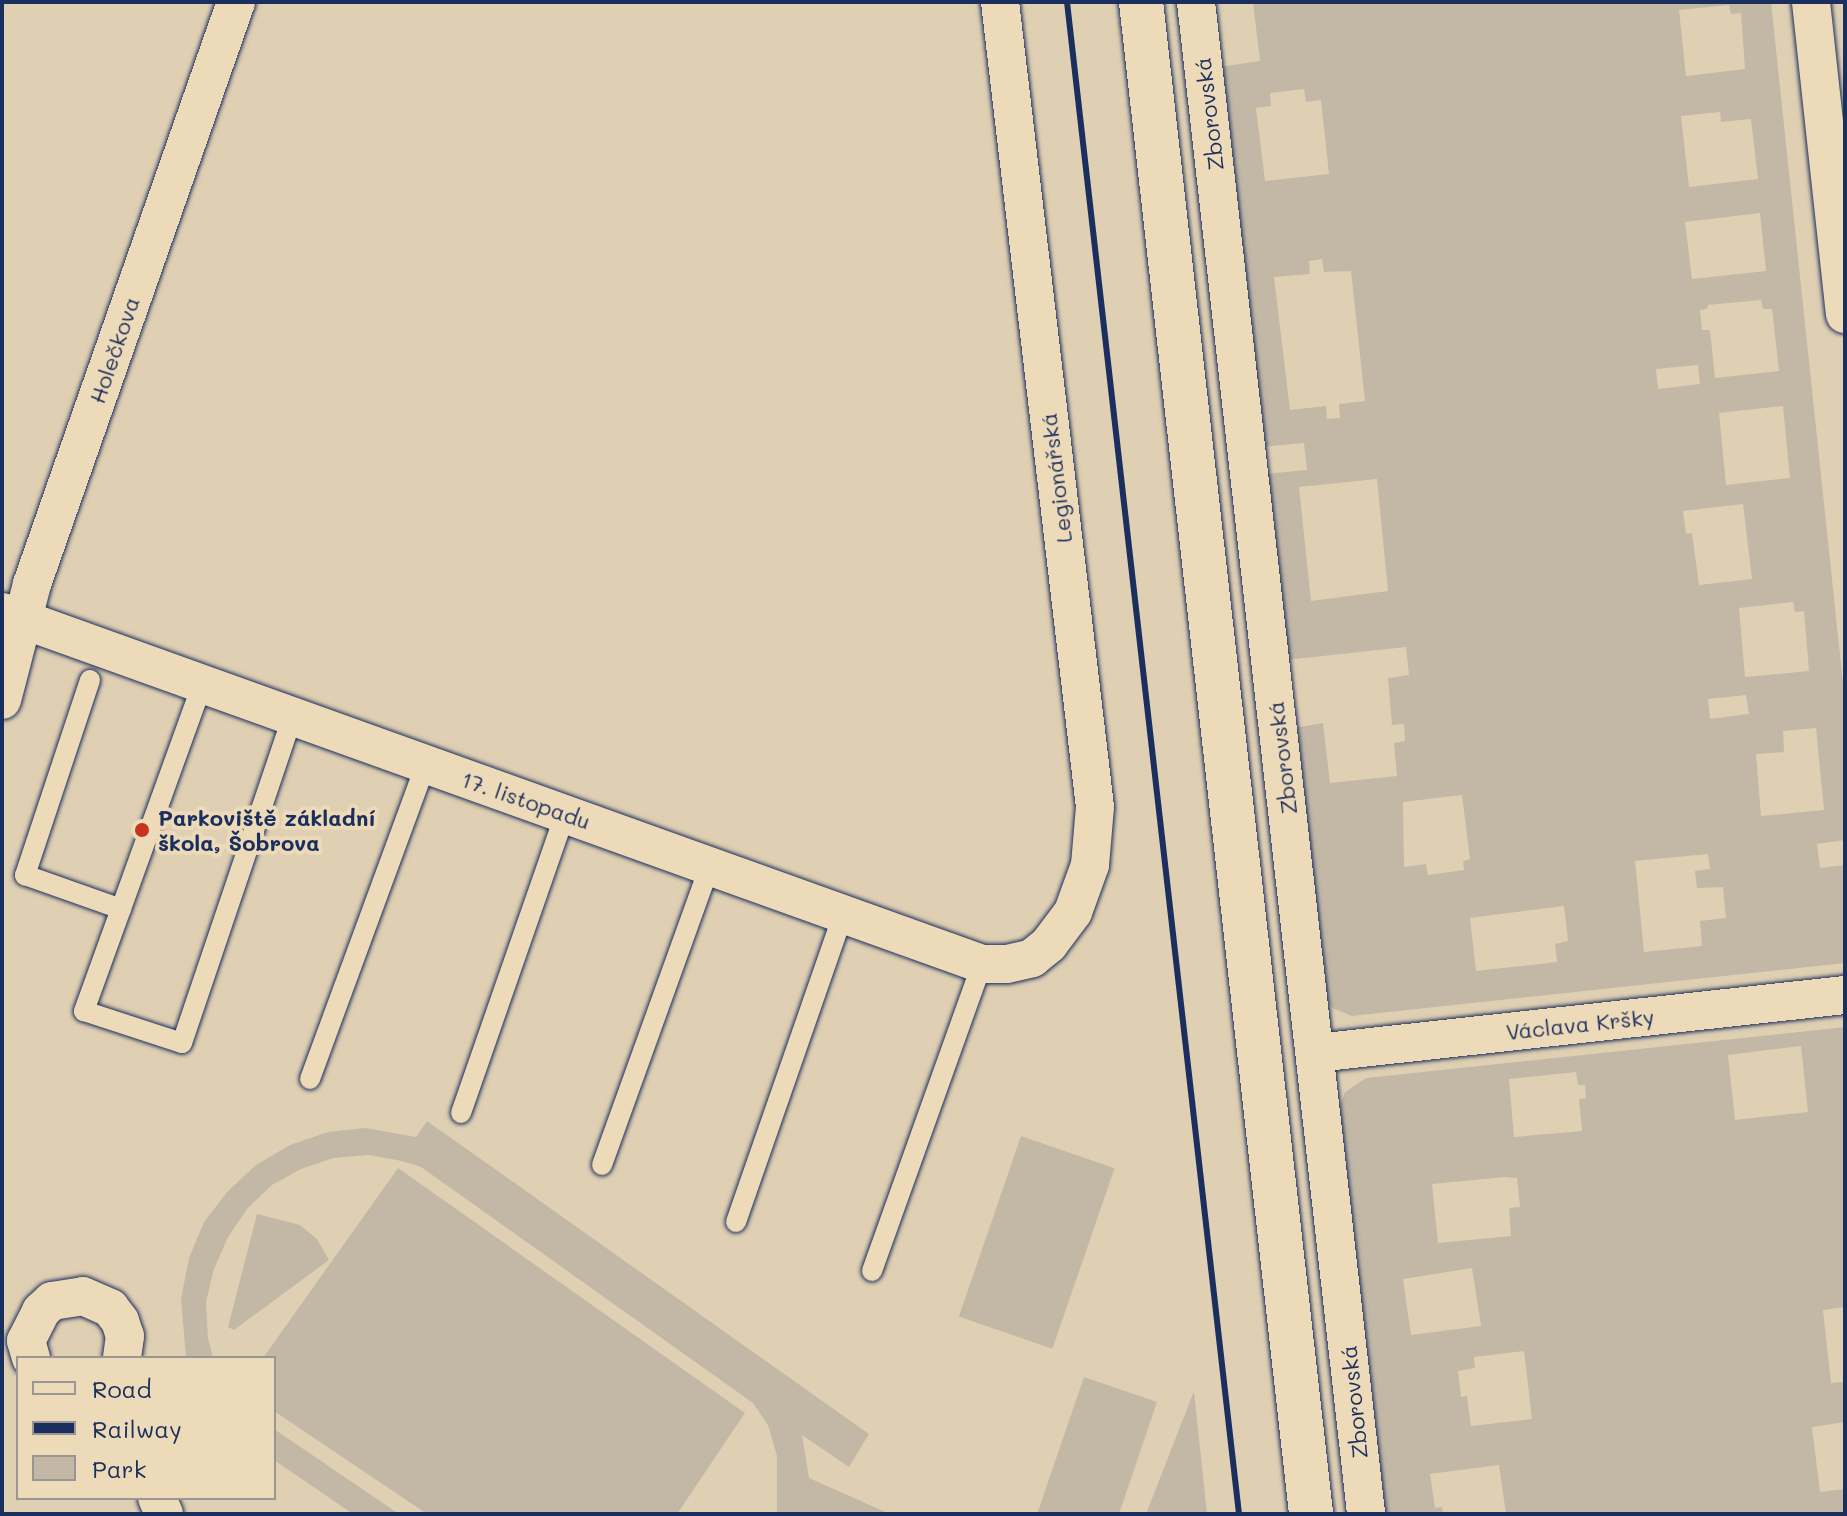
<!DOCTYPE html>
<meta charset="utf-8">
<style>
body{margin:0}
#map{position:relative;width:1847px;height:1516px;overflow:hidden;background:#e0d0b3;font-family:Mali,sans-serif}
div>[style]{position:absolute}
.green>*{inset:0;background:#c3b8a6;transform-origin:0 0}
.roads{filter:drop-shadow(0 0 2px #1b2f5e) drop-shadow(0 0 2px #1b2f5e)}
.lane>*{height:20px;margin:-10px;padding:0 10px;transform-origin:10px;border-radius:10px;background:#eddab8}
.street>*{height:38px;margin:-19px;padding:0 19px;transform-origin:19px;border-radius:19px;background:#eddab8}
.primary>*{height:44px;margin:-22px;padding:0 22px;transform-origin:22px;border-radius:22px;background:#eddab8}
.rail>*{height:6px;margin:-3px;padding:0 3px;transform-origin:3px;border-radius:3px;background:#1b2f5e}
.dots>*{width:22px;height:22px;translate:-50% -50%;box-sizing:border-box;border:4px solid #eddab8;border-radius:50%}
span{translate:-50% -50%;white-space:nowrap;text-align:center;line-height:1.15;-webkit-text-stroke:8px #eddab8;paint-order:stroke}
.street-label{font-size:22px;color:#1b2f5e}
.poi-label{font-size:22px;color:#1b2f5e;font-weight:700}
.left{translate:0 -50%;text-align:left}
.frame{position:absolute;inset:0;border:4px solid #1b2f5e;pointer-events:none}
.legend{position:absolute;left:16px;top:1356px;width:260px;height:144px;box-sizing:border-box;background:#eddab8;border:2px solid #999694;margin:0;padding:10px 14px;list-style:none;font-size:24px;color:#1b2f5e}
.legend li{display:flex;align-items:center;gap:16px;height:40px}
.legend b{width:40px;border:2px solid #999694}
</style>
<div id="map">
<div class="green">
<i style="clip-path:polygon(evenodd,1253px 2px,1771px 2px,1845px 702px,1845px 840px,1817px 844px,1820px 868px,1845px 865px,1845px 963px,1352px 1016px,1332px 1008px,1323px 992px,1294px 728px,1323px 723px,1330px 783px,1397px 776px,1394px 743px,1405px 741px,1404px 724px,1392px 725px,1388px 678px,1409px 675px,1406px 647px,1286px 660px,1266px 474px,1307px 470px,1304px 443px,1263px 447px,1219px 67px,1260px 61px,1253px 2px,1729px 5px,1731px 14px,1741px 13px,1745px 69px,1686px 76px,1679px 10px,1729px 5px,1253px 2px,1304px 89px,1306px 102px,1321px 100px,1329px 174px,1265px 181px,1256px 108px,1271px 106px,1270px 93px,1304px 89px,1253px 2px,1720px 112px,1721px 122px,1751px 119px,1758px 179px,1689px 187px,1681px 116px,1720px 112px,1253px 2px,1760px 213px,1766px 271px,1692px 279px,1685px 222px,1760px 213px,1253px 2px,1322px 259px,1324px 272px,1351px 271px,1365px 401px,1339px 404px,1340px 418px,1327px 419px,1326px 406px,1290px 410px,1274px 277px,1310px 274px,1309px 261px,1322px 259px,1253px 2px,1761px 300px,1763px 309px,1772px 309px,1779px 371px,1715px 378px,1710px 330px,1702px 330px,1700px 310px,1707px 309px,1708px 305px,1761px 300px,1253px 2px,1698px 365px,1700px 384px,1658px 389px,1656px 369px,1698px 365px,1253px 2px,1783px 406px,1790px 478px,1726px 485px,1719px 413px,1783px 406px,1253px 2px,1377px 479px,1388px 591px,1311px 601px,1299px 487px,1377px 479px,1253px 2px,1743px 504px,1752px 579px,1699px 585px,1692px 533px,1686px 534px,1683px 511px,1743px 504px,1253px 2px,1793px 602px,1795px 612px,1804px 611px,1809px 671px,1745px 677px,1739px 608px,1793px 602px,1253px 2px,1746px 695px,1749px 714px,1710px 719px,1708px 699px,1746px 695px,1253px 2px,1816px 728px,1824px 810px,1761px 816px,1756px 754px,1784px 752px,1783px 731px,1816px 728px,1253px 2px,1462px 795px,1470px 859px,1463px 861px,1464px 870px,1428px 875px,1426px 864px,1404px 867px,1403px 802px,1462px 795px,1253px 2px,1708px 854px,1710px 869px,1695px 871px,1697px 888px,1723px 887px,1726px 918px,1700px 921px,1702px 946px,1644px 952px,1635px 861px,1708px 854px,1253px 2px,1564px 906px,1568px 941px,1555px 944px,1557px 962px,1476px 971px,1470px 918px,1564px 906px)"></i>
<i style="clip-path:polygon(evenodd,1845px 1027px,1845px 1307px,1823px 1310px,1831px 1383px,1845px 1382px,1845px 1422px,1812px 1427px,1820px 1492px,1845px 1489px,1845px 1514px,1506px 1514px,1499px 1465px,1430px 1474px,1435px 1508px,1442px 1507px,1443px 1514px,1380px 1514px,1337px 1114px,1345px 1092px,1366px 1078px,1845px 1027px,1801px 1046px,1808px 1112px,1735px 1120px,1728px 1055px,1801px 1046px,1845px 1027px,1576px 1072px,1578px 1085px,1585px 1085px,1586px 1098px,1579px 1099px,1582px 1131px,1514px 1137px,1509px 1079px,1576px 1072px,1845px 1027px,1505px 1177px,1517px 1178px,1520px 1207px,1509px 1208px,1511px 1236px,1438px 1243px,1432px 1184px,1505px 1177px,1845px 1027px,1472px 1268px,1481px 1326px,1411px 1335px,1403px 1279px,1472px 1268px,1845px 1027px,1524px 1351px,1532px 1419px,1471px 1426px,1467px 1396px,1461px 1397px,1458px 1371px,1475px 1368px,1474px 1357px,1524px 1351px)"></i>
<i style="clip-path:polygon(427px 1121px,869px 1434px,849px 1467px,802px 1435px,809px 1478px,890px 1514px,777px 1514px,777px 1456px,768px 1425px,753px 1403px,421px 1167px,402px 1161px,369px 1155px,333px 1158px,301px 1169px,272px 1185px,247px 1209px,228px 1237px,214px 1269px,206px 1302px,208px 1338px,213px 1358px,186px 1358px,181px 1299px,189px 1258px,204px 1222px,228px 1191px,256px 1165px,290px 1145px,328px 1132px,365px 1128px,416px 1137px)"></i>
<i style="left:1021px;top:1136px;width:99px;height:191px;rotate:19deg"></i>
<i style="clip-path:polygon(398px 1168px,745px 1413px,677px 1514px,427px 1514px,274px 1411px,274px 1358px,263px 1358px)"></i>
<i style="clip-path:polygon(257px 1214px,300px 1225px,317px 1239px,329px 1260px,234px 1330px,228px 1327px)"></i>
<i style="clip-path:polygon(1084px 1377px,1157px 1402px,1119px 1514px,1037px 1514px)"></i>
<i style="clip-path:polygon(1194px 1391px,1207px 1514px,1146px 1514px)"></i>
<i style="clip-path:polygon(274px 1429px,399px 1514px,353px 1514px,274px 1460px)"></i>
</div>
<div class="roads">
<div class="lane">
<i style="left:90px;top:680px;width:206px;rotate:108.4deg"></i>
<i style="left:25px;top:875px;width:102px;rotate:19.5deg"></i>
<i style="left:202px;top:685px;width:347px;rotate:109.9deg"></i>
<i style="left:84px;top:1011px;width:103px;rotate:18.1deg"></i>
<i style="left:182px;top:1043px;width:343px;rotate:-71.3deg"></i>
<i style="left:310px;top:1079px;width:333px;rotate:-69.8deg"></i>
<i style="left:461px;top:1113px;width:319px;rotate:-70.8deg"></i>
<i style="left:602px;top:1165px;width:317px;rotate:-70.2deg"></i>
<i style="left:736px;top:1222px;width:326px;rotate:-70.8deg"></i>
<i style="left:872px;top:1271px;width:326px;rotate:-70.3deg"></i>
</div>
<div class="street">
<i style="left:1196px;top:2px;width:1522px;rotate:83.58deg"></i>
<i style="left:1811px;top:2px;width:314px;rotate:83.8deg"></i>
<i style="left:2px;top:612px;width:1041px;rotate:19.76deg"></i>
<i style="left:982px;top:964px;width:25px"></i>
<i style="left:1007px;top:964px;width:26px;rotate:-13deg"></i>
<i style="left:1032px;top:958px;width:22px;rotate:-39deg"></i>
<i style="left:1049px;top:944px;width:40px;rotate:-53deg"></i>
<i style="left:1073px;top:912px;width:50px;rotate:-70.1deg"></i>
<i style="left:1090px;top:865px;width:58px;rotate:-85.1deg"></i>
<i style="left:1095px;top:807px;width:811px;rotate:-96.73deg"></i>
<i style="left:2px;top:700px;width:120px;rotate:-75.5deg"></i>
<i style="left:32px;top:584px;width:617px;rotate:-70.68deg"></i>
<i style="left:1316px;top:1053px;width:532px;rotate:-6.26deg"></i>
<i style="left:31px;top:1358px;width:18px;rotate:-106deg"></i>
<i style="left:26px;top:1341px;width:34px;rotate:-63deg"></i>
<i style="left:41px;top:1311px;width:15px;rotate:-42deg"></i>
<i style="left:52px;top:1301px;width:31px;rotate:-9deg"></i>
<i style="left:83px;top:1296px;width:30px;rotate:24deg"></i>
<i style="left:110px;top:1308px;width:16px;rotate:52deg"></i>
<i style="left:120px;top:1321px;width:16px;rotate:72deg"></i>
<i style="left:125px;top:1336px;width:22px;rotate:98deg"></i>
<i style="left:157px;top:1498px;width:17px;rotate:66deg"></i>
</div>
<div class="primary">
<i style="left:1141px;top:2px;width:1522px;rotate:83.58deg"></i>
</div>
</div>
<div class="rail">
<i style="left:1067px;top:2px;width:1522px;rotate:83.51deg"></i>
</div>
<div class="dots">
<i style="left:142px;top:830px;background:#c8321e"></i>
</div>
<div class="street-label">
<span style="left:1209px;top:114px;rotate:-97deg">Zborovská</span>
<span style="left:114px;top:350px;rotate:-71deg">Holečkova</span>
<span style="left:1056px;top:478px;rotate:-97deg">Legionářská</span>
<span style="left:1282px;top:758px;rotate:-97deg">Zborovská</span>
<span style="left:526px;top:800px;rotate:19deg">17. listopadu</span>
<span style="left:1580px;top:1024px;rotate:-6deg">Václava Kršky</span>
<span style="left:1354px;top:1402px;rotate:-96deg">Zborovská</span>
</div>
<div class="poi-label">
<span class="left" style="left:158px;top:830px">Parkoviště základní<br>škola, Šobrova</span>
</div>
<div class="frame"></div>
<ul class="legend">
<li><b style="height:10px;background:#eddab8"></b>Road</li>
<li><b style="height:10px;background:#1b2f5e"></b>Railway</li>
<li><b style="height:22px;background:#c3b8a6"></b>Park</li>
</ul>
</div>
